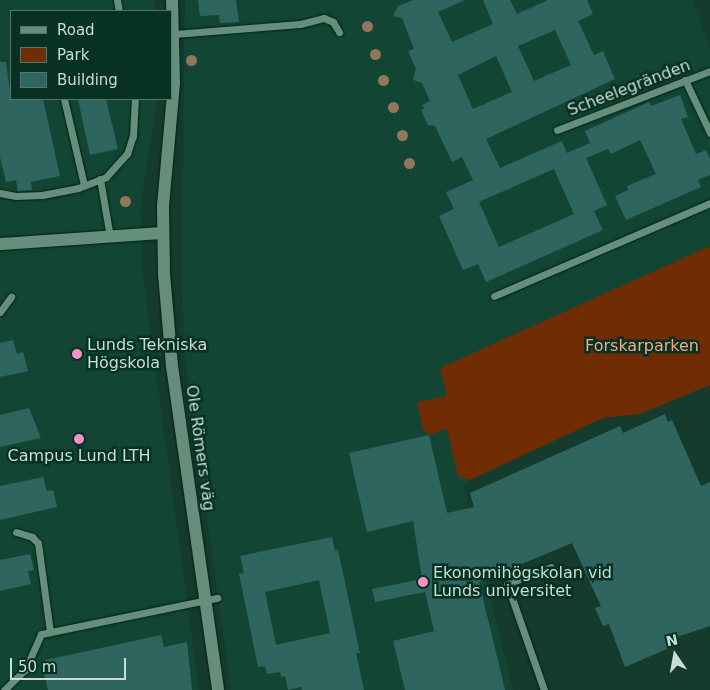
<!DOCTYPE html>
<meta charset="utf-8">
<style>
body{margin:0}
#map{position:relative;width:710px;height:690px;overflow:hidden;background:#143b2c;font-family:"DejaVu Sans",sans-serif}
div>[style]{position:absolute}
.built>*{inset:0;background:#124533}
.green>*{inset:0;background:#702c03}
.building>*{inset:0;background:#2f655f}
.roads{filter:drop-shadow(0 0 1px #032116) drop-shadow(0 0 1px #032116)}
.lane>*{height:7px;margin:-3.5px;padding:0 3.5px;transform-origin:3.5px;border-radius:3.5px;background:#668e7d}
.street>*{height:12px;margin:-6px;padding:0 6px;transform-origin:6px;border-radius:6px;background:#668e7d}
.trees>*{width:11px;height:11px;margin:-5.5px;border-radius:50%;background:#91775c}
.dots>*{width:14px;height:14px;translate:-50% -50%;box-sizing:border-box;border:2px solid #073123;border-radius:50%}
span{translate:-50% -50%;white-space:nowrap;text-align:center;line-height:1.15;-webkit-text-stroke:5px #073123;paint-order:stroke}
.street-label{font-size:16px;color:#c9ded4}
.poi-label{font-size:16px;color:#c9ded4}
.left{translate:0 -50%;text-align:left}
.park-label{font-size:16px;color:#f7a884}
.legend{position:absolute;left:10px;top:10px;width:162px;height:90px;box-sizing:border-box;background:#073123;border:1px solid #55766a;margin:0;padding:6px 9px;list-style:none;font-size:15px;color:#c9ded4}
.legend li{display:flex;align-items:center;gap:10px;height:25px}
.legend b{width:25px;border:1px solid #55766a}
.north{position:absolute;left:650px;top:630px;width:50px;height:50px;-webkit-text-stroke:4px #073123;paint-order:stroke;rotate:348deg;font-size:14px;font-weight:700;line-height:20px;text-align:center;color:#c9ded4}
.north::after{content:'';display:block;margin:auto;width:18px;height:22px;background:#c9ded4;clip-path:polygon(50% 0,100% 100%,50% 72%,0 100%)}
.scale{position:absolute;left:10px;top:658px;width:116px;height:22px;box-sizing:border-box;border:2px solid #c9ded4;border-top:0;padding-left:6px;font-size:15px;line-height:18px;white-space:nowrap;color:#c9ded4;-webkit-text-stroke:4px #073123;paint-order:stroke}
</style>
<div id="map">
<div class="built">
<i style="clip-path:polygon(0 0,155px 0,156px 11px,11px 11px,11px 99px,157px 99px,141px 203px,142px 268px,199px 690px,0 690px)"></i>
<i style="clip-path:polygon(185px 0,693px 0,710px 50px,710px 385px,640px 414px,603px 418px,470px 480px,463px 486px,513px 690px,231px 690px,184px 352px,182px 262px)"></i>
</div>
<div class="green">
<i style="clip-path:polygon(710px 246px,710px 385px,640px 414px,603px 418px,470px 480px,458px 476px,447px 429px,429px 435px,423px 430px,417px 402px,447px 396px,440px 368px)"></i>
</div>
<div class="building">
<i style="clip-path:polygon(198px 0,236px 0,239px 22px,220px 23px,219px 15px,200px 16px)"></i>
<i style="clip-path:polygon(evenodd,413px 0,465px 0,438px 12px,452px 42px,493px 24px,483px 0,510px 0,517px 14px,548px 0,587px 0,593px 14px,578px 21px,594px 55px,603px 51px,615px 79px,486px 139px,500px 168px,562px 141px,567px 153px,590px 143px,585px 131px,649px 102px,651px 106px,680px 95px,688px 117px,681px 119px,696px 154px,706px 150px,710px 159px,710px 175px,698px 180px,701px 187px,626px 220px,615px 196px,628px 190px,627px 186px,656px 174px,640px 140px,611px 154px,608px 149px,586px 158px,607px 205px,594px 211px,603px 230px,486px 282px,478px 264px,463px 270px,439px 216px,454px 209px,446px 192px,473px 180px,462px 157px,452px 162px,435px 126px,428px 125px,421px 110px,424px 109px,422px 105px,430px 101px,422px 83px,413px 80px,416px 69px,408px 51px,414px 49px,402px 18px,393px 16px,398px 6px,413px 0,555px 30px,571px 65px,534px 81px,518px 46px,555px 30px,413px 0,496px 56px,512px 92px,473px 109px,458px 75px,496px 56px,413px 0,554px 169px,574px 214px,499px 247px,479px 202px,554px 169px)"></i>
<i style="clip-path:polygon(0 62px,6px 62px,11px 99px,43px 99px,60px 176px,31px 182px,32px 190px,18px 191px,16px 180px,6px 182px,0 157px)"></i>
<i style="clip-path:polygon(78px 99px,106px 99px,118px 149px,90px 155px)"></i>
<i style="clip-path:polygon(13px 340px,17px 354px,23px 352px,28px 371px,0 377px,0 343px)"></i>
<i style="clip-path:polygon(29px 408px,41px 438px,0 447px,0 415px)"></i>
<i style="clip-path:polygon(665px 414px,668px 422px,672px 420px,701px 486px,710px 482px,710px 626px,671px 639px,674px 646px,625px 667px,609px 624px,603px 626px,595px 608px,601px 606px,572px 543px,479px 582px,505px 690px,405px 690px,393px 641px,434px 631px,425px 592px,375px 602px,372px 589px,422px 579px,413px 521px,367px 532px,349px 453px,429px 435px,447px 513px,474px 507px,470px 493px,620px 426px,623px 433px)"></i>
<i style="clip-path:polygon(43px 477px,47px 491px,53px 490px,57px 507px,0 520px,0 486px)"></i>
<i style="clip-path:polygon(evenodd,332px 537px,335px 551px,338px 550px,360px 653px,356px 653px,364px 690px,302px 690px,301px 687px,288px 690px,285px 676px,281px 677px,280px 672px,267px 674px,265px 666px,258px 667px,239px 574px,244px 573px,240px 556px,332px 537px,319px 580px,330px 633px,276px 645px,265px 592px,319px 580px)"></i>
<i style="clip-path:polygon(30px 554px,34px 570px,28px 571px,31px 584px,0 591px,0 560px)"></i>
<i style="clip-path:polygon(161px 635px,164px 647px,187px 642px,192px 690px,48px 690px,41px 661px)"></i>
</div>
<div class="roads">
<div class="lane">
<i style="left:117px;top:0;width:11px;rotate:80deg"></i>
<i style="left:174px;top:34px;width:126px;rotate:-4.5deg"></i>
<i style="left:300px;top:24px;width:25px;rotate:-14deg"></i>
<i style="left:324px;top:18px;width:10px;rotate:24deg"></i>
<i style="left:333px;top:22px;width:12px;rotate:59deg"></i>
<i style="left:685px;top:80px;width:59px;rotate:64.7deg"></i>
<i style="left:64px;top:99px;width:88px;rotate:76.9deg"></i>
<i style="left:557px;top:130px;width:164px;rotate:-21.1deg"></i>
<i style="left:100px;top:179px;width:59px;rotate:80.2deg"></i>
<i style="left:0;top:193px;width:16px;rotate:11deg"></i>
<i style="left:16px;top:196px;width:26px;rotate:-2deg"></i>
<i style="left:42px;top:195px;width:37px;rotate:-11deg"></i>
<i style="left:78px;top:188px;width:30px;rotate:-21deg"></i>
<i style="left:106px;top:177px;width:31px;rotate:-48deg"></i>
<i style="left:127px;top:154px;width:19px;rotate:-72deg"></i>
<i style="left:133px;top:136px;width:37px;rotate:-87deg"></i>
<i style="left:494px;top:296px;width:235px;rotate:-23.3deg"></i>
<i style="left:0;top:312px;width:19px;rotate:-54deg"></i>
<i style="left:16px;top:532px;width:17px;rotate:17deg"></i>
<i style="left:32px;top:537px;width:8px;rotate:45deg"></i>
<i style="left:38px;top:543px;width:90px;rotate:82.3deg"></i>
<i style="left:4px;top:690px;width:29px;rotate:-44deg"></i>
<i style="left:25px;top:670px;width:39px;rotate:-66deg"></i>
<i style="left:41px;top:634px;width:180px;rotate:-11.6deg"></i>
<i style="left:544px;top:690px;width:112px;rotate:-109.2deg"></i>
<i style="left:507px;top:584px;width:47px;rotate:-21.1deg"></i>
</div>
<div class="street">
<i style="left:172px;top:0;width:83px;rotate:88.6deg"></i>
<i style="left:174px;top:83px;width:124px;rotate:95.1deg"></i>
<i style="left:163px;top:207px;width:67px;rotate:89.1deg"></i>
<i style="left:164px;top:274px;width:92px;rotate:85deg"></i>
<i style="left:172px;top:366px;width:327px;rotate:81.9deg"></i>
<i style="left:0;top:244px;width:163px;rotate:-3.9deg"></i>
</div>
</div>
<div class="trees">
<i style="left:367px;top:26px"></i>
<i style="left:375px;top:54px"></i>
<i style="left:191px;top:60px"></i>
<i style="left:383px;top:80px"></i>
<i style="left:393px;top:107px"></i>
<i style="left:402px;top:135px"></i>
<i style="left:409px;top:163px"></i>
<i style="left:125px;top:201px"></i>
</div>
<div class="dots">
<i style="left:77px;top:354px;background:#f890cb"></i>
<i style="left:79px;top:439px;background:#f890cb"></i>
<i style="left:423px;top:582px;background:#f890cb"></i>
</div>
<div class="street-label">
<span style="left:629px;top:88px;rotate:-21deg">Scheelegränden</span>
<span style="left:200px;top:448px;rotate:82deg">Ole Römers väg</span>
</div>
<div class="poi-label">
<span class="left" style="left:87px;top:354px">Lunds Tekniska<br>Högskola</span>
<span style="left:79px;top:456px">Campus Lund LTH</span>
<span class="left" style="left:433px;top:582px">Ekonomihögskolan vid<br>Lunds universitet</span>
</div>
<div class="park-label">
<span style="left:642px;top:346px">Forskarparken</span>
</div>
<ul class="legend">
<li><b style="height:6px;background:#668e7d"></b>Road</li>
<li><b style="height:14px;background:#702c03"></b>Park</li>
<li><b style="height:14px;background:#2f655f"></b>Building</li>
</ul>
<div class="north">N</div>
<div class="scale">50 m</div>
</div>
